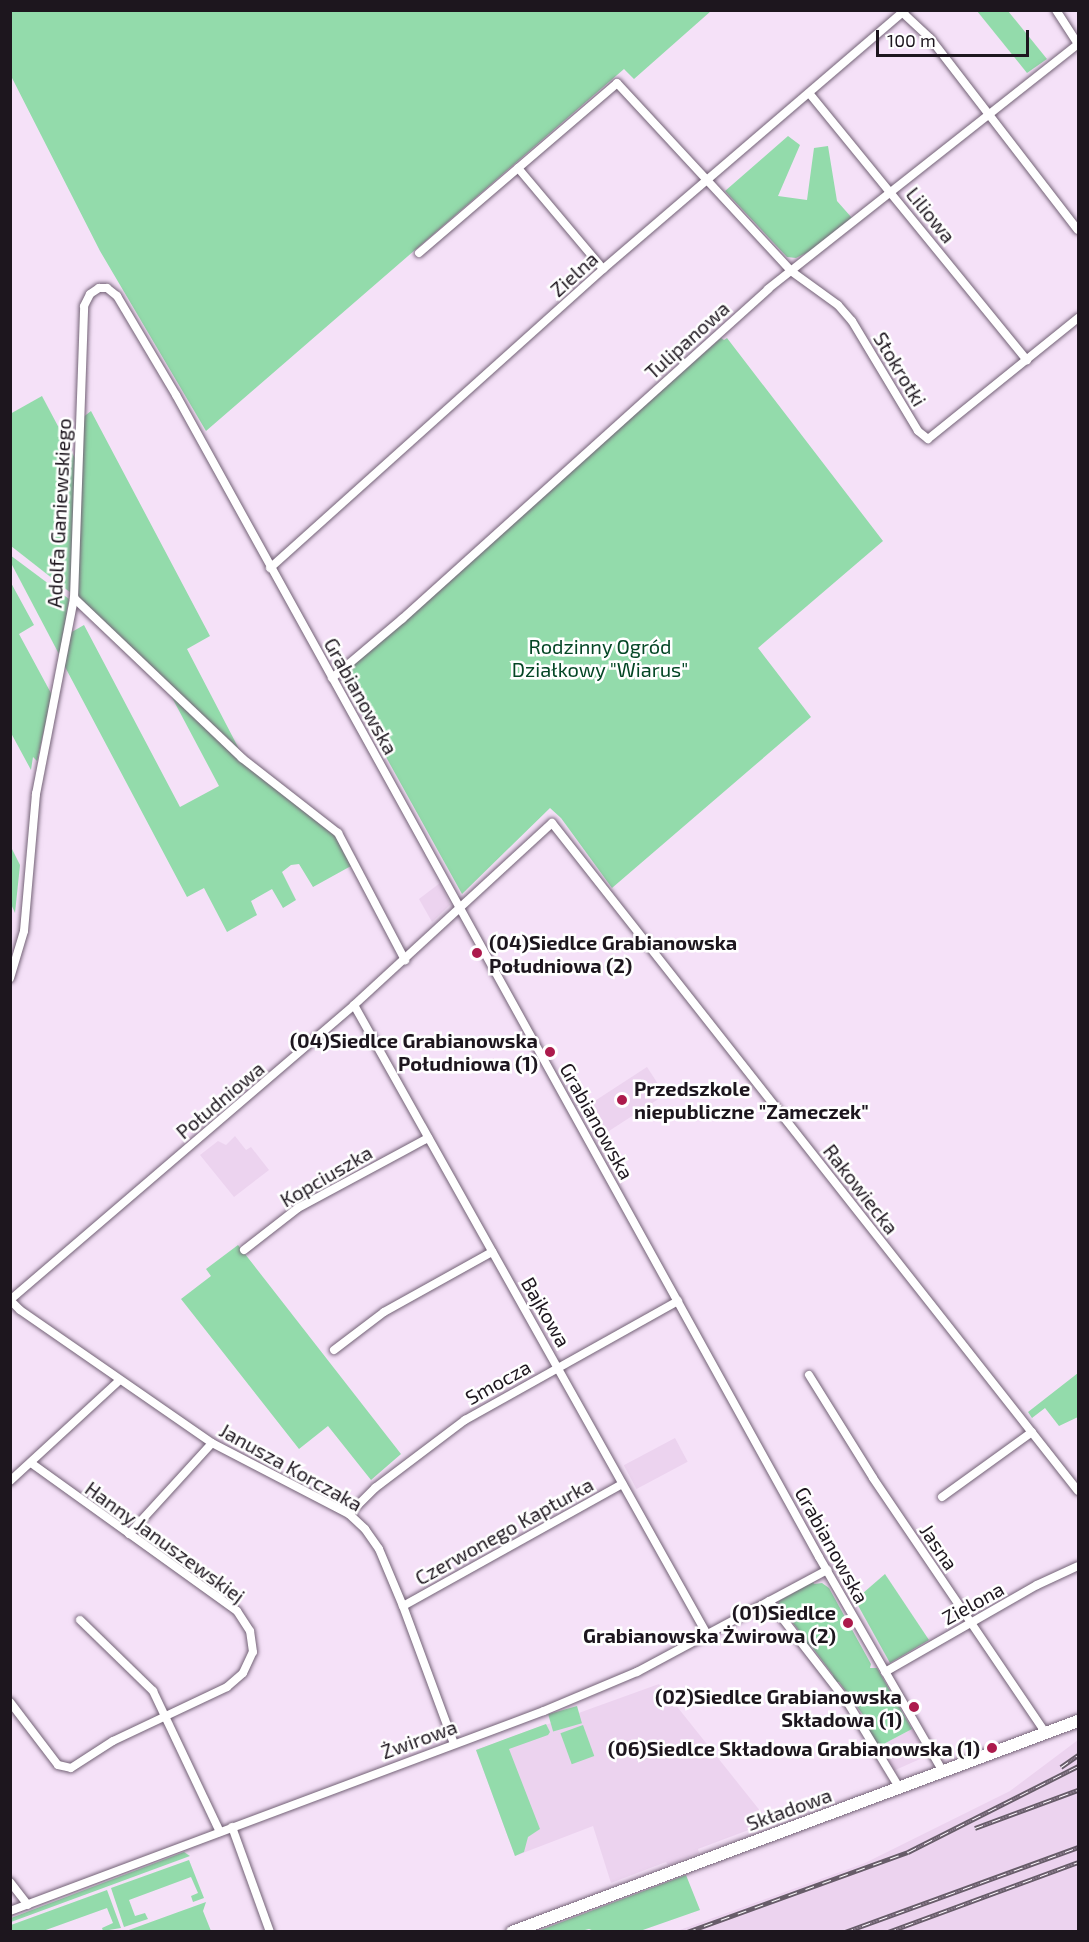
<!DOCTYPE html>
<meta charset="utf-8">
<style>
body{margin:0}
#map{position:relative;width:1089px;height:1942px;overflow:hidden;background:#f5e1f8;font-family:"Exo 2",sans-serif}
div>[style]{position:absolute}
.built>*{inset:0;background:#ecd3ef;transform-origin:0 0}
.green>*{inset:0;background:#93dbab;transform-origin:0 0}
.roads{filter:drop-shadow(0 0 2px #736276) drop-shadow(0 0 2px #736276)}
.minor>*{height:8px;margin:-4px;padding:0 4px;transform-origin:4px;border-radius:4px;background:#fff}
.secondary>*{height:12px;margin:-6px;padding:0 6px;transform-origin:6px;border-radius:6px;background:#fff}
.rail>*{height:5px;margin-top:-2.5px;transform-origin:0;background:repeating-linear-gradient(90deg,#fff 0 9px,#675c69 0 18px);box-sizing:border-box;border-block:2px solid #675c69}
.dots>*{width:16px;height:16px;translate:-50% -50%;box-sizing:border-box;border:3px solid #fff;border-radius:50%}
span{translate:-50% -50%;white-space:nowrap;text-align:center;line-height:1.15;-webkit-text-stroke:5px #fff;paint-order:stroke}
.street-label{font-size:20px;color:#1d161e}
.park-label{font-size:20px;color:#044625}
.poi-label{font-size:20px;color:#1d161e;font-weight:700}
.left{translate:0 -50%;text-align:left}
.right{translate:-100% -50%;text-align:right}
.frame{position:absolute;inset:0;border:12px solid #1d161e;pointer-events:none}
.scale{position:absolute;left:876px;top:30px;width:153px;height:27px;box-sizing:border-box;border:3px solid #1d161e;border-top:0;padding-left:8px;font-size:18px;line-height:21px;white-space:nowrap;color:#1d161e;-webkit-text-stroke:4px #fff;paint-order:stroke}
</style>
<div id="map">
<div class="built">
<i style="clip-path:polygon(440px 883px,450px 905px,432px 922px,419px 899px)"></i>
<i style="left:647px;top:1067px;width:33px;height:77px;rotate:57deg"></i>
<i style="clip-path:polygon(235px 1136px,246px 1150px,251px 1147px,269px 1170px,234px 1197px,200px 1155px,218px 1141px,226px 1145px)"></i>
<i style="left:675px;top:1438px;width:27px;height:58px;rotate:62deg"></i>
<i style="clip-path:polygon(659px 1684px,761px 1812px,765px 1824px,698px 1849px,699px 1853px,668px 1865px,666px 1862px,611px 1883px,593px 1826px,515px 1856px,476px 1750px)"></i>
<i style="clip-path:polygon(912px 1729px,927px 1756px,893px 1771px,878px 1747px)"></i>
<i style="clip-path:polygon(1078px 1740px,1078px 1931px,677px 1931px,865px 1863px,1010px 1791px)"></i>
</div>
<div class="green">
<i style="clip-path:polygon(11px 10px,711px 10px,711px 11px,634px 79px,624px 69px,206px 431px,100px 251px,11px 76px)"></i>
<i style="clip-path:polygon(977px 11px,1008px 11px,1047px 59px,1027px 73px)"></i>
<i style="clip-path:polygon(788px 136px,800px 145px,778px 196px,807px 200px,814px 148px,828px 146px,837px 201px,852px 218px,814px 249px,796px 258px,787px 257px,725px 191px)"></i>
<i style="clip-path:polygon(721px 338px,724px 340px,727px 338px,883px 541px,758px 648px,811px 717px,612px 888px,561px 818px,550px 808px,462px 894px,340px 674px)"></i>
<i style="clip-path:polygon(42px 396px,77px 462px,71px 593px,11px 546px,10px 414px)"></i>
<i style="clip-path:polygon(91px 411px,210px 636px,187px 649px,239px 749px,78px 598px,82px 418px)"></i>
<i style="clip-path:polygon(10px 555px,69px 599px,60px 656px,11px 563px)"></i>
<i style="clip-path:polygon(10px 581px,34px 625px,19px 634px,52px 695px,37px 761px,33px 757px,31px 770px,11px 733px)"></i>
<i style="clip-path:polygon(84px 625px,180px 807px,219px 786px,168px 690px,234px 756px,335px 836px,351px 866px,313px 887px,299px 864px,291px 865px,282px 872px,296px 900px,283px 908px,272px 889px,251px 901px,257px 915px,227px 932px,204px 888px,187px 897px,64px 665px,70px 633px)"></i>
<i style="clip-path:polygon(11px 847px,20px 865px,15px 913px,11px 904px)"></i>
<i style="clip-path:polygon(238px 1245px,401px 1454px,371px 1480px,328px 1426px,299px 1449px,181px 1299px,211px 1276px,206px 1269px)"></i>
<i style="clip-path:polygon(1078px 1373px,1078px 1417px,1059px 1426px,1045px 1408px,1032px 1418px,1028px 1412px)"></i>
<i style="clip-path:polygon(885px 1574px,929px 1640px,890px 1663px,855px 1600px)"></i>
<i style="clip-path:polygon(813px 1582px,814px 1584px,822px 1583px,829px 1588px,871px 1664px,870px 1668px,877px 1668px,912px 1729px,878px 1747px,864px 1724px,866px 1719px,839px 1682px,834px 1682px,833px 1675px,812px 1647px,804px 1643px,805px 1638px,788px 1617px,778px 1610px,779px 1601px)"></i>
<i style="left:577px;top:1706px;width:18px;height:30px;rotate:74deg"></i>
<i style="clip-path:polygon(546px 1724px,550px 1732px,548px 1735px,509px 1749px,540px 1829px,528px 1837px,524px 1852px,515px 1856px,476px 1750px)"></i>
<i style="left:583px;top:1725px;width:33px;height:24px;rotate:70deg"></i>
<i style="clip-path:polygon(184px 1852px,190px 1856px,11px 1922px,11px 1918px)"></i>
<i style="clip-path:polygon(189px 1860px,204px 1898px,193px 1902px,191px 1896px,198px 1893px,191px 1877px,129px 1900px,135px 1916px,145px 1913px,148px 1919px,124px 1927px,111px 1888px)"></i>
<i style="clip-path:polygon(686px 1875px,700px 1910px,640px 1931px,597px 1932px,589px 1929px,581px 1931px,538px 1931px)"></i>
<i style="clip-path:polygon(107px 1890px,121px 1928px,103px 1931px,102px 1928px,113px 1923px,107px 1908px,43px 1931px,11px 1931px,11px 1925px)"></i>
<i style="clip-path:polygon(206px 1902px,203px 1911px,211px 1931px,126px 1931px)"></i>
</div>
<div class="roads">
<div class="minor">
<i style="left:1056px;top:10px;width:40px;rotate:57.1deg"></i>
<i style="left:903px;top:13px;width:37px;rotate:43deg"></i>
<i style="left:930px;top:38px;width:242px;rotate:52.4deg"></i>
<i style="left:809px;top:93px;width:345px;rotate:50.8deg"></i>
<i style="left:518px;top:168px;width:132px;rotate:49.9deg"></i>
<i style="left:419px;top:253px;width:261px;rotate:-40.6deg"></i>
<i style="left:617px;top:83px;width:256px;rotate:47.2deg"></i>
<i style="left:791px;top:271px;width:58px;rotate:35.9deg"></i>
<i style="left:838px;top:305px;width:21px;rotate:49deg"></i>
<i style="left:852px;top:321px;width:128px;rotate:59deg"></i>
<i style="left:918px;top:431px;width:13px;rotate:39deg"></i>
<i style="left:928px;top:439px;width:193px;rotate:-38.9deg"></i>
<i style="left:270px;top:568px;width:448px;rotate:-41.9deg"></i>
<i style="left:603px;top:269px;width:398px;rotate:-40.6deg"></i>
<i style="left:74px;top:598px;width:232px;rotate:43.6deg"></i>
<i style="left:242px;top:758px;width:122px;rotate:38deg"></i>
<i style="left:338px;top:833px;width:144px;rotate:62.2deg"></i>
<i style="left:332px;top:678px;width:92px;rotate:-40.1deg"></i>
<i style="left:402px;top:619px;width:493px;rotate:-42deg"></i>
<i style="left:768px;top:289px;width:395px;rotate:-38.3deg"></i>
<i style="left:10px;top:978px;width:49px;rotate:-73.4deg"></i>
<i style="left:24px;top:931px;width:138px;rotate:-85deg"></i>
<i style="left:36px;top:794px;width:200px;rotate:-79deg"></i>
<i style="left:74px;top:598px;width:292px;rotate:-88deg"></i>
<i style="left:84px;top:306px;width:13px;rotate:-63deg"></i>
<i style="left:90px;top:294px;width:11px;rotate:-34deg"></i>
<i style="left:99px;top:288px;width:8px"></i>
<i style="left:107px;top:288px;width:13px;rotate:39deg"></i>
<i style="left:117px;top:296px;width:115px;rotate:59.2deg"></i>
<i style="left:176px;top:395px;width:1328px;rotate:61.04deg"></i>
<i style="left:819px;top:1557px;width:248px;rotate:60deg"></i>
<i style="left:354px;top:1005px;width:724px;rotate:60.71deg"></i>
<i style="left:244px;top:1250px;width:68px;rotate:-37.9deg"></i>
<i style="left:298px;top:1208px;width:148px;rotate:-28.3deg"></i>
<i style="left:10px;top:1300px;width:453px;rotate:-40.6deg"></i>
<i style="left:354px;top:1005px;width:269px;rotate:-42.6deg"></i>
<i style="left:552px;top:823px;width:850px;rotate:51.78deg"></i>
<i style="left:10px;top:1300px;width:14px;rotate:45deg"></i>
<i style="left:20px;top:1310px;width:234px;rotate:34.7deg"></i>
<i style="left:212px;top:1443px;width:154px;rotate:27.4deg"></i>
<i style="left:349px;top:1514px;width:22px;rotate:43deg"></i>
<i style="left:365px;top:1529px;width:24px;rotate:55deg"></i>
<i style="left:379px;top:1549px;width:62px;rotate:67.2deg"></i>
<i style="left:403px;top:1606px;width:147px;rotate:69.7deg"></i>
<i style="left:334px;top:1350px;width:63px;rotate:-37.2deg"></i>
<i style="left:384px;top:1312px;width:124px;rotate:-29.1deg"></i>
<i style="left:809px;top:1375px;width:121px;rotate:58.1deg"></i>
<i style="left:873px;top:1478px;width:309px;rotate:55.9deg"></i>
<i style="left:10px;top:1481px;width:149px;rotate:-42.6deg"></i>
<i style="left:942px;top:1497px;width:111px;rotate:-35.8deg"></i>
<i style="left:349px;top:1514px;width:37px;rotate:-45deg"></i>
<i style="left:375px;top:1488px;width:113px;rotate:-37.1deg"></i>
<i style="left:465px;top:1420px;width:244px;rotate:-29.2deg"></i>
<i style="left:129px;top:1534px;width:123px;rotate:-47.6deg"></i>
<i style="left:769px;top:1601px;width:129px;rotate:52.2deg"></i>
<i style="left:848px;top:1703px;width:100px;rotate:58.8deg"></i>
<i style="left:403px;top:1606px;width:251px;rotate:-29.1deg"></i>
<i style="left:80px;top:1620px;width:102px;rotate:44.2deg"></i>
<i style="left:153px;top:1691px;width:156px;rotate:64.6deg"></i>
<i style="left:885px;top:1672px;width:175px;rotate:-29.8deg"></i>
<i style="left:1037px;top:1585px;width:45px;rotate:-24.9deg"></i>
<i style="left:10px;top:1702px;width:79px;rotate:52.7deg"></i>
<i style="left:58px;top:1765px;width:13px;rotate:13deg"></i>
<i style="left:71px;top:1768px;width:50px;rotate:-32.7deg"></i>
<i style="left:113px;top:1741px;width:126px;rotate:-25.3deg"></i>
<i style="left:227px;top:1687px;width:21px;rotate:-41deg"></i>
<i style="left:243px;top:1673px;width:23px;rotate:-65deg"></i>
<i style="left:253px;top:1652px;width:21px;rotate:-98deg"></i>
<i style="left:250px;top:1631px;width:24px;rotate:-123deg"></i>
<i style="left:237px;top:1611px;width:254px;rotate:-144.3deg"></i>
<i style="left:232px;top:1827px;width:112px;rotate:70.1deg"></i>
<i style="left:10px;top:1882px;width:29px;rotate:52deg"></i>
<i style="left:10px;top:1911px;width:570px;rotate:-20.53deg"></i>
<i style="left:544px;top:1711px;width:101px;rotate:-22.8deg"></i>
<i style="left:637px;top:1672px;width:216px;rotate:-28.2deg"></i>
</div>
<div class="secondary">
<i style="left:512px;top:1932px;width:604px;rotate:-20.45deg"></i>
</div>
</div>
<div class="rail">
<i style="left:1061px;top:1767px;width:21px;rotate:-35deg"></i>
<i style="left:975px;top:1828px;width:110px;rotate:-20.3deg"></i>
<i style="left:687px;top:1932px;width:235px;rotate:-19.9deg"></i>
<i style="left:908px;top:1852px;width:191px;rotate:-26.8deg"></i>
<i style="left:845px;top:1932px;width:248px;rotate:-20deg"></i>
<i style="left:888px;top:1932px;width:202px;rotate:-20.2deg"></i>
</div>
<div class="dots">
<i style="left:477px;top:953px;background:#ac1a4c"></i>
<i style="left:550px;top:1052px;background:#ac1a4c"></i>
<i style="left:622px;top:1100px;background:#ac1a4c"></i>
<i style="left:848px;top:1623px;background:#ac1a4c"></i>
<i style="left:914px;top:1707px;background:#ac1a4c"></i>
<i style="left:992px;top:1748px;background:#ac1a4c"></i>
</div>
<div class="street-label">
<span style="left:931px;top:215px;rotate:51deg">Liliowa</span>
<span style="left:574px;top:274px;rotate:-42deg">Zielna</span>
<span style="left:687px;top:340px;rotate:-42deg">Tulipanowa</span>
<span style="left:900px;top:369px;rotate:59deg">Stokrotki</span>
<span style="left:59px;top:513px;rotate:-87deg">Adolfa Ganiewskiego</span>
<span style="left:361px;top:696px;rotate:61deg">Grabianowska</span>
<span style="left:220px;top:1100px;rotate:-40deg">Południowa</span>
<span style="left:597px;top:1121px;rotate:61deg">Grabianowska</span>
<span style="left:326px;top:1176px;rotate:-30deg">Kopciuszka</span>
<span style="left:861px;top:1189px;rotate:52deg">Rakowiecka</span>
<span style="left:546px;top:1312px;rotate:60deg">Bajkowa</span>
<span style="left:498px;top:1382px;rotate:-29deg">Smocza</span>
<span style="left:291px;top:1467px;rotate:29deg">Janusza Korczaka</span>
<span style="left:504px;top:1531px;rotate:-29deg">Czerwonego Kapturka</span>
<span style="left:165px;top:1542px;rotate:36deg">Hanny Januszewskiej</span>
<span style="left:832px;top:1545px;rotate:61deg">Grabianowska</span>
<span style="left:939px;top:1547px;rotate:56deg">Jasna</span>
<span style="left:973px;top:1603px;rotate:-29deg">Zielona</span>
<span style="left:419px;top:1739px;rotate:-20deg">Żwirowa</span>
<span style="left:789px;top:1809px;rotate:-20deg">Składowa</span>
</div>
<div class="park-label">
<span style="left:600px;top:658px">Rodzinny Ogród<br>Działkowy "Wiarus"</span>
</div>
<div class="poi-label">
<span class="left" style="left:489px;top:954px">(04)Siedlce Grabianowska<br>Południowa (2)</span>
<span class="right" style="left:538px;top:1052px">(04)Siedlce Grabianowska<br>Południowa (1)</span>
<span class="left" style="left:634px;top:1100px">Przedszkole<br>niepubliczne "Zameczek"</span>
<span class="right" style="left:836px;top:1624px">(01)Siedlce<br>Grabianowska Żwirowa (2)</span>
<span class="right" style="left:902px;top:1708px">(02)Siedlce Grabianowska<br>Składowa (1)</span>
<span class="right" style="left:980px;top:1748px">(06)Siedlce Składowa Grabianowska (1)</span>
</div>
<div class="frame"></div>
<div class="scale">100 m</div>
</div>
